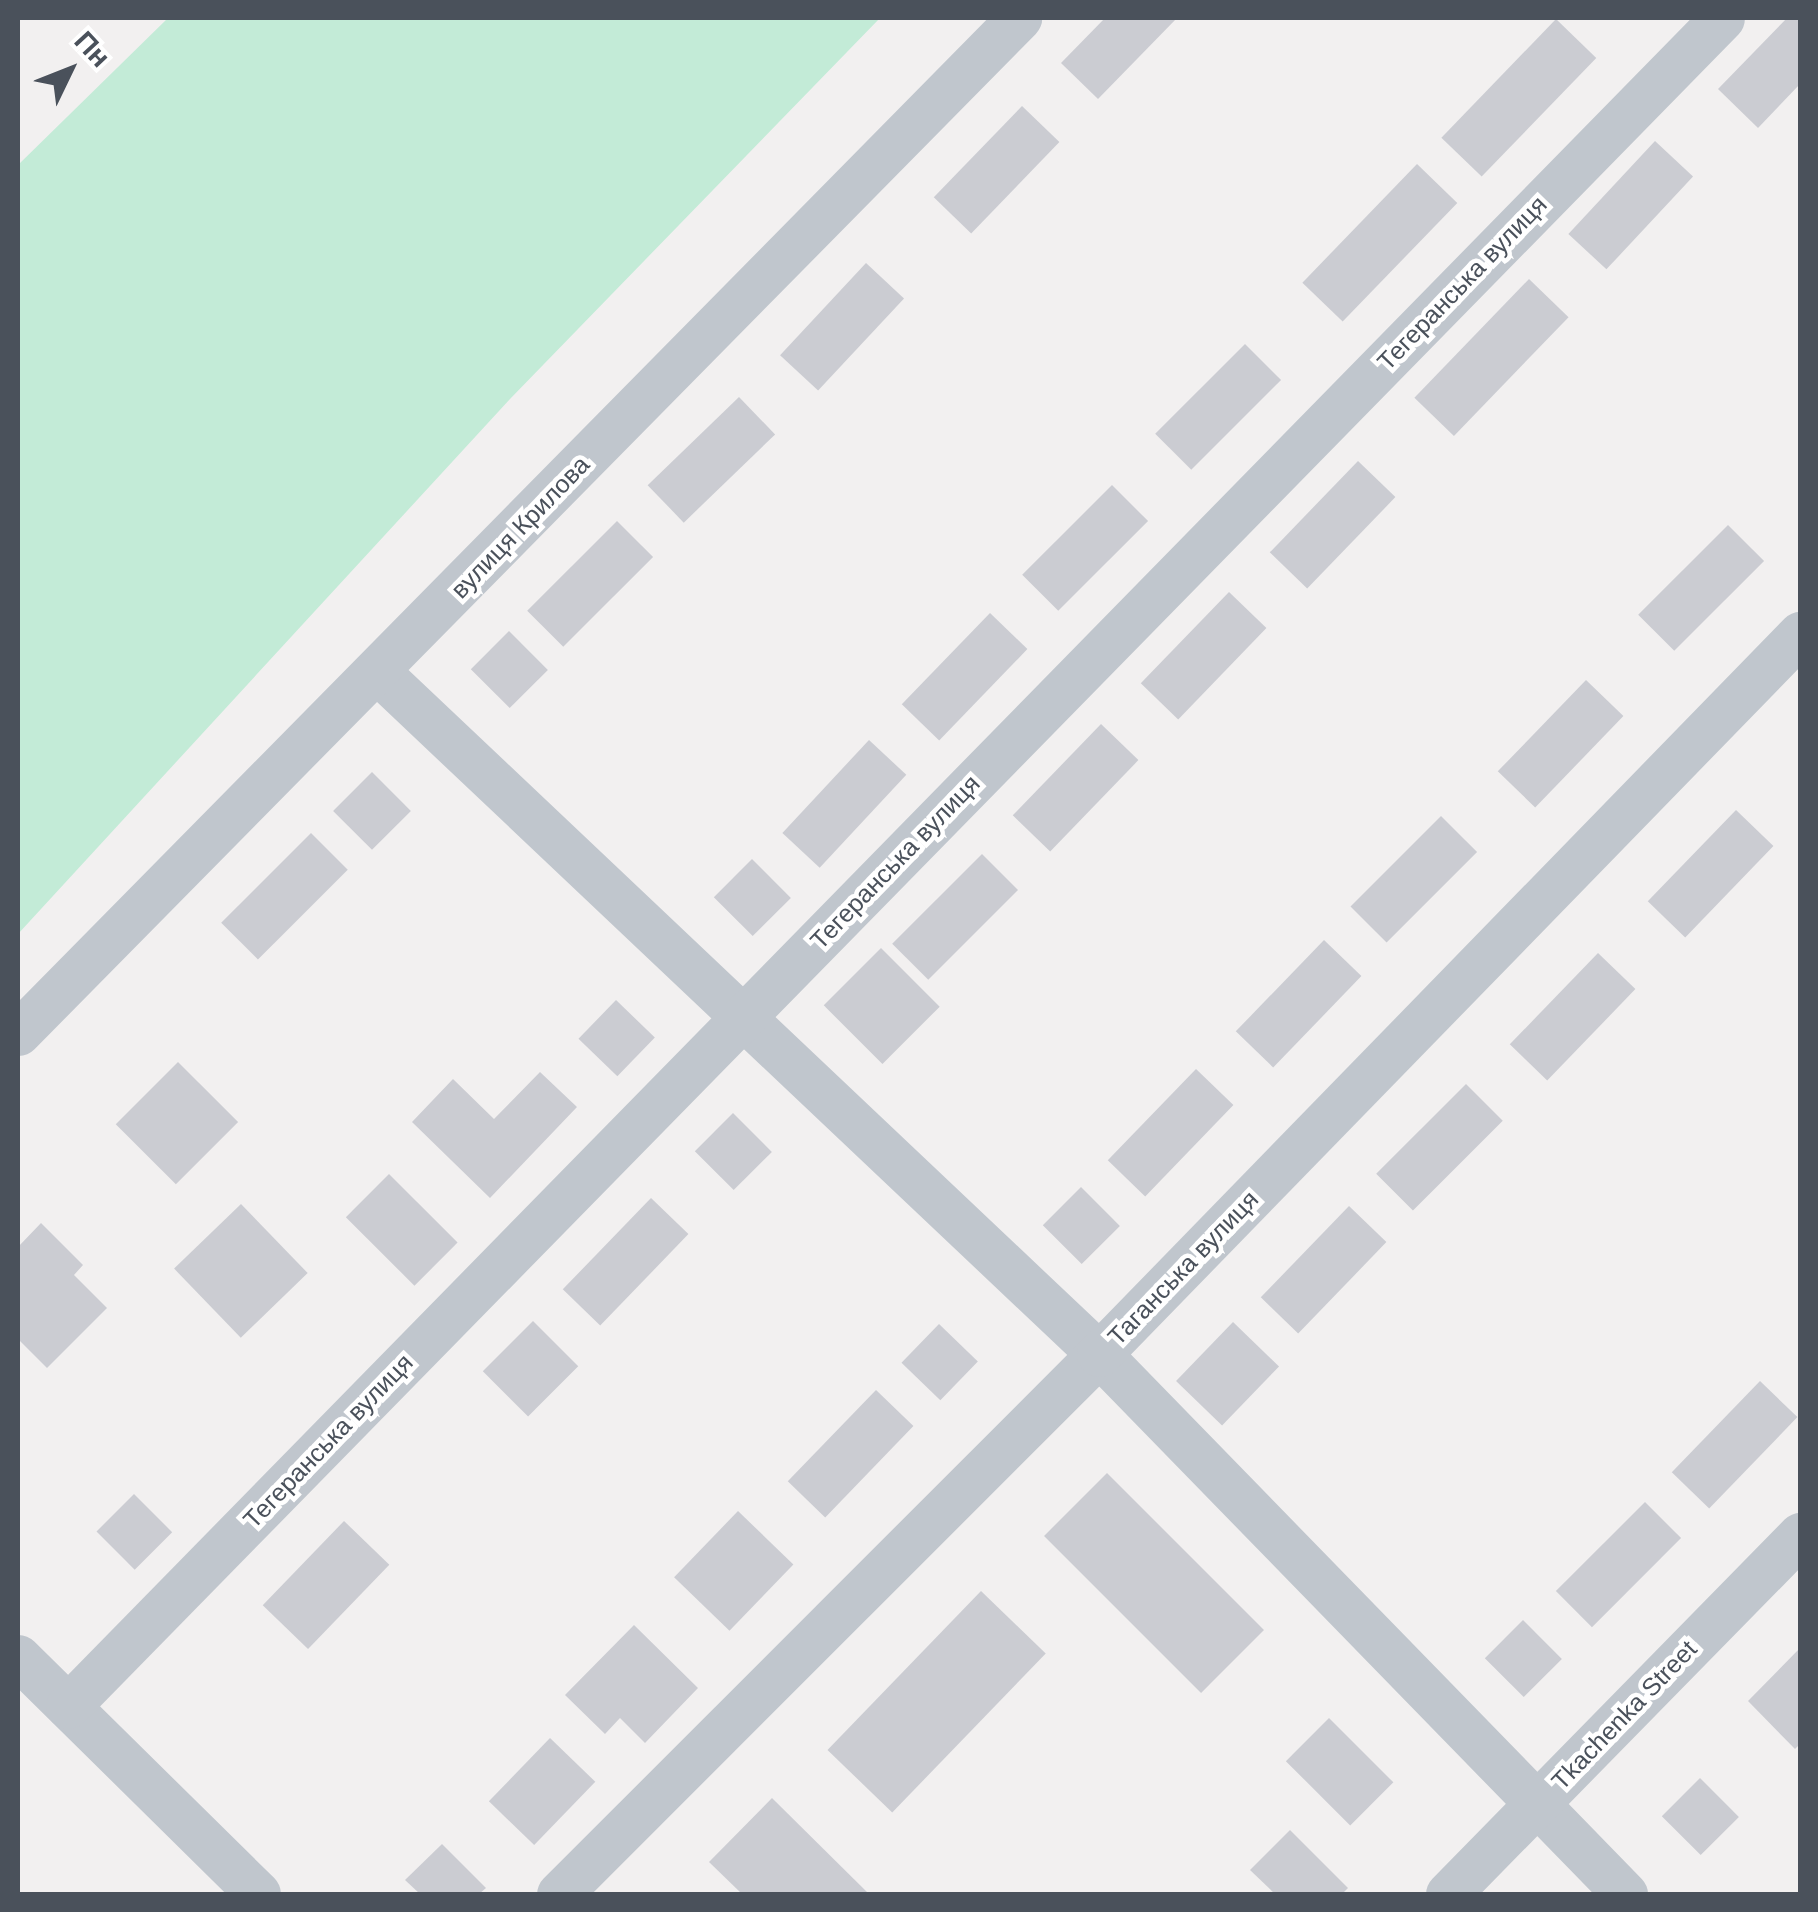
<!DOCTYPE html>
<meta charset="utf-8">
<style>
body{margin:0}
#map{position:relative;width:1818px;height:1912px;overflow:hidden;background:#f2f0f0;font-family:Helvetica,sans-serif}
div>[style]{position:absolute}
.green>*{inset:0;background:#c3ebd7}
.building>*{inset:0;background:#cbccd2;transform-origin:0 0}
.minor>*{height:45px;margin:-22.5px;padding:0 22.5px;transform-origin:22.5px;border-radius:22.5px;background:#c0c6cd}
span{translate:-50% -50%;white-space:nowrap;text-align:center;line-height:1.15;-webkit-text-stroke:9px #fff;paint-order:stroke}
.street-label{font-size:25px;color:#4a515b}
.frame{position:absolute;inset:0;border:20px solid #4a515b;pointer-events:none}
.north{position:absolute;left:20px;top:20px;width:100px;height:100px;-webkit-text-stroke:8px #fff;paint-order:stroke;rotate:47deg;font-size:28px;font-weight:700;line-height:40px;text-align:center;color:#4a515b}
.north::after{content:'';display:block;margin:auto;width:35px;height:45px;background:#4a515b;clip-path:polygon(50% 0,100% 100%,50% 72%,0 100%)}
</style>
<div id="map">
<div class="green">
<i style="clip-path:polygon(168px 18px,880px 18px,510px 399px,18px 934px,18px 165px)"></i>
</div>
<div class="building">
<i style="clip-path:polygon(1105px 18px,1177px 18px,1098px 99px,1061px 63px)"></i>
<i style="clip-path:polygon(1787px 18px,1800px 18px,1800px 84px,1758px 128px,1718px 89px)"></i>
<i style="left:1556px;top:19px;width:56px;height:165px;rotate:44deg"></i>
<i style="left:1022px;top:106px;width:52px;height:127px;rotate:44deg"></i>
<i style="left:1655px;top:141px;width:52px;height:127px;rotate:43deg"></i>
<i style="left:1417px;top:164px;width:56px;height:165px;rotate:44deg"></i>
<i style="left:866px;top:263px;width:52px;height:126px;rotate:43deg"></i>
<i style="left:1529px;top:279px;width:55px;height:165px;rotate:44deg"></i>
<i style="left:1245px;top:344px;width:51px;height:127px;rotate:45deg"></i>
<i style="left:739px;top:397px;width:52px;height:127px;rotate:46deg"></i>
<i style="left:1358px;top:461px;width:52px;height:127px;rotate:44deg"></i>
<i style="left:1112px;top:485px;width:51px;height:127px;rotate:45deg"></i>
<i style="left:617px;top:521px;width:51px;height:127px;rotate:45deg"></i>
<i style="left:1728px;top:525px;width:51px;height:127px;rotate:45deg"></i>
<i style="left:1229px;top:592px;width:52px;height:127px;rotate:44deg"></i>
<i style="left:990px;top:613px;width:52px;height:127px;rotate:44deg"></i>
<i style="left:509px;top:631px;width:55px;height:54px;rotate:45deg"></i>
<i style="left:1586px;top:680px;width:52px;height:127px;rotate:44deg"></i>
<i style="left:1101px;top:724px;width:52px;height:127px;rotate:44deg"></i>
<i style="left:869px;top:740px;width:51px;height:127px;rotate:43deg"></i>
<i style="left:372px;top:772px;width:55px;height:55px;rotate:45deg"></i>
<i style="left:1736px;top:810px;width:52px;height:127px;rotate:44deg"></i>
<i style="left:1441px;top:816px;width:51px;height:128px;rotate:45deg"></i>
<i style="left:311px;top:833px;width:52px;height:127px;rotate:45deg"></i>
<i style="left:982px;top:854px;width:51px;height:127px;rotate:45deg"></i>
<i style="left:752px;top:859px;width:55px;height:54px;rotate:45deg"></i>
<i style="left:1324px;top:940px;width:52px;height:127px;rotate:44deg"></i>
<i style="left:881px;top:948px;width:83px;height:81px;rotate:45deg"></i>
<i style="left:1598px;top:953px;width:52px;height:127px;rotate:44deg"></i>
<i style="left:616px;top:1000px;width:54px;height:54px;rotate:44deg"></i>
<i style="left:178px;top:1062px;width:85px;height:88px;rotate:45deg"></i>
<i style="left:1196px;top:1069px;width:52px;height:127px;rotate:44deg"></i>
<i style="clip-path:polygon(540px 1072px,577px 1107px,490px 1198px,412px 1122px,453px 1079px,494px 1119px)"></i>
<i style="left:1466px;top:1084px;width:52px;height:127px;rotate:45deg"></i>
<i style="left:733px;top:1113px;width:55px;height:54px;rotate:45deg"></i>
<i style="left:389px;top:1174px;width:97px;height:61px;rotate:45deg"></i>
<i style="left:1081px;top:1187px;width:55px;height:54px;rotate:45deg"></i>
<i style="left:651px;top:1198px;width:52px;height:127px;rotate:44deg"></i>
<i style="left:241px;top:1204px;width:96px;height:93px;rotate:46deg"></i>
<i style="left:1349px;top:1206px;width:52px;height:127px;rotate:44deg"></i>
<i style="clip-path:polygon(41px 1223px,83px 1265px,74px 1275px,107px 1308px,47px 1368px,18px 1339px,18px 1247px)"></i>
<i style="left:533px;top:1321px;width:64px;height:71px;rotate:45deg"></i>
<i style="left:1233px;top:1322px;width:64px;height:82px;rotate:44deg"></i>
<i style="left:939px;top:1324px;width:54px;height:54px;rotate:44deg"></i>
<i style="left:1760px;top:1381px;width:52px;height:127px;rotate:44deg"></i>
<i style="left:876px;top:1390px;width:52px;height:127px;rotate:44deg"></i>
<i style="left:1107px;top:1473px;width:222px;height:89px;rotate:45deg"></i>
<i style="left:134px;top:1494px;width:54px;height:53px;rotate:45deg"></i>
<i style="left:1645px;top:1502px;width:51px;height:126px;rotate:45deg"></i>
<i style="left:738px;top:1511px;width:77px;height:92px;rotate:44deg"></i>
<i style="left:344px;top:1521px;width:63px;height:117px;rotate:44deg"></i>
<i style="left:981px;top:1591px;width:90px;height:221px;rotate:44deg"></i>
<i style="left:1523px;top:1620px;width:55px;height:54px;rotate:45deg"></i>
<i style="clip-path:polygon(634px 1625px,698px 1688px,645px 1743px,620px 1718px,605px 1734px,565px 1695px)"></i>
<i style="clip-path:polygon(1800px 1648px,1800px 1744px,1795px 1749px,1748px 1701px)"></i>
<i style="left:1329px;top:1718px;width:91px;height:61px;rotate:45deg"></i>
<i style="left:550px;top:1738px;width:63px;height:88px;rotate:44deg"></i>
<i style="left:1700px;top:1778px;width:55px;height:54px;rotate:45deg"></i>
<i style="clip-path:polygon(772px 1798px,869px 1894px,742px 1894px,709px 1862px)"></i>
<i style="clip-path:polygon(1290px 1830px,1348px 1888px,1342px 1894px,1275px 1894px,1250px 1870px)"></i>
<i style="clip-path:polygon(442px 1844px,486px 1888px,479px 1894px,420px 1894px,405px 1880px)"></i>
</div>
<div class="minor">
<i style="left:378px;top:672px;width:992px;rotate:43.41deg"></i>
<i style="left:1099px;top:1354px;width:754px;rotate:45.75deg"></i>
<i style="left:18px;top:1033px;width:1426px;rotate:-45.4deg"></i>
<i style="left:18px;top:1657px;width:337px;rotate:44.6deg"></i>
<i style="left:68px;top:1706px;width:2363px;rotate:-45.58deg"></i>
<i style="left:559px;top:1894px;width:764px;rotate:-45deg"></i>
<i style="left:1099px;top:1354px;width:1005px;rotate:-45.77deg"></i>
<i style="left:1448px;top:1894px;width:503px;rotate:-45.56deg"></i>
</div>
<div class="street-label">
<span style="left:1462px;top:283px;rotate:-46deg">Тегеранська вулиця</span>
<span style="left:520px;top:527px;rotate:-46deg">вулиця Крилова</span>
<span style="left:895px;top:862px;rotate:-46deg">Тегеранська вулиця</span>
<span style="left:1183px;top:1268px;rotate:-46deg">Таганська вулиця</span>
<span style="left:328px;top:1441px;rotate:-46deg">Тегеранська вулиця</span>
<span style="left:1624px;top:1715px;rotate:-46deg">Tkachenka Street</span>
</div>
<div class="frame"></div>
<div class="north">Пн</div>
</div>
